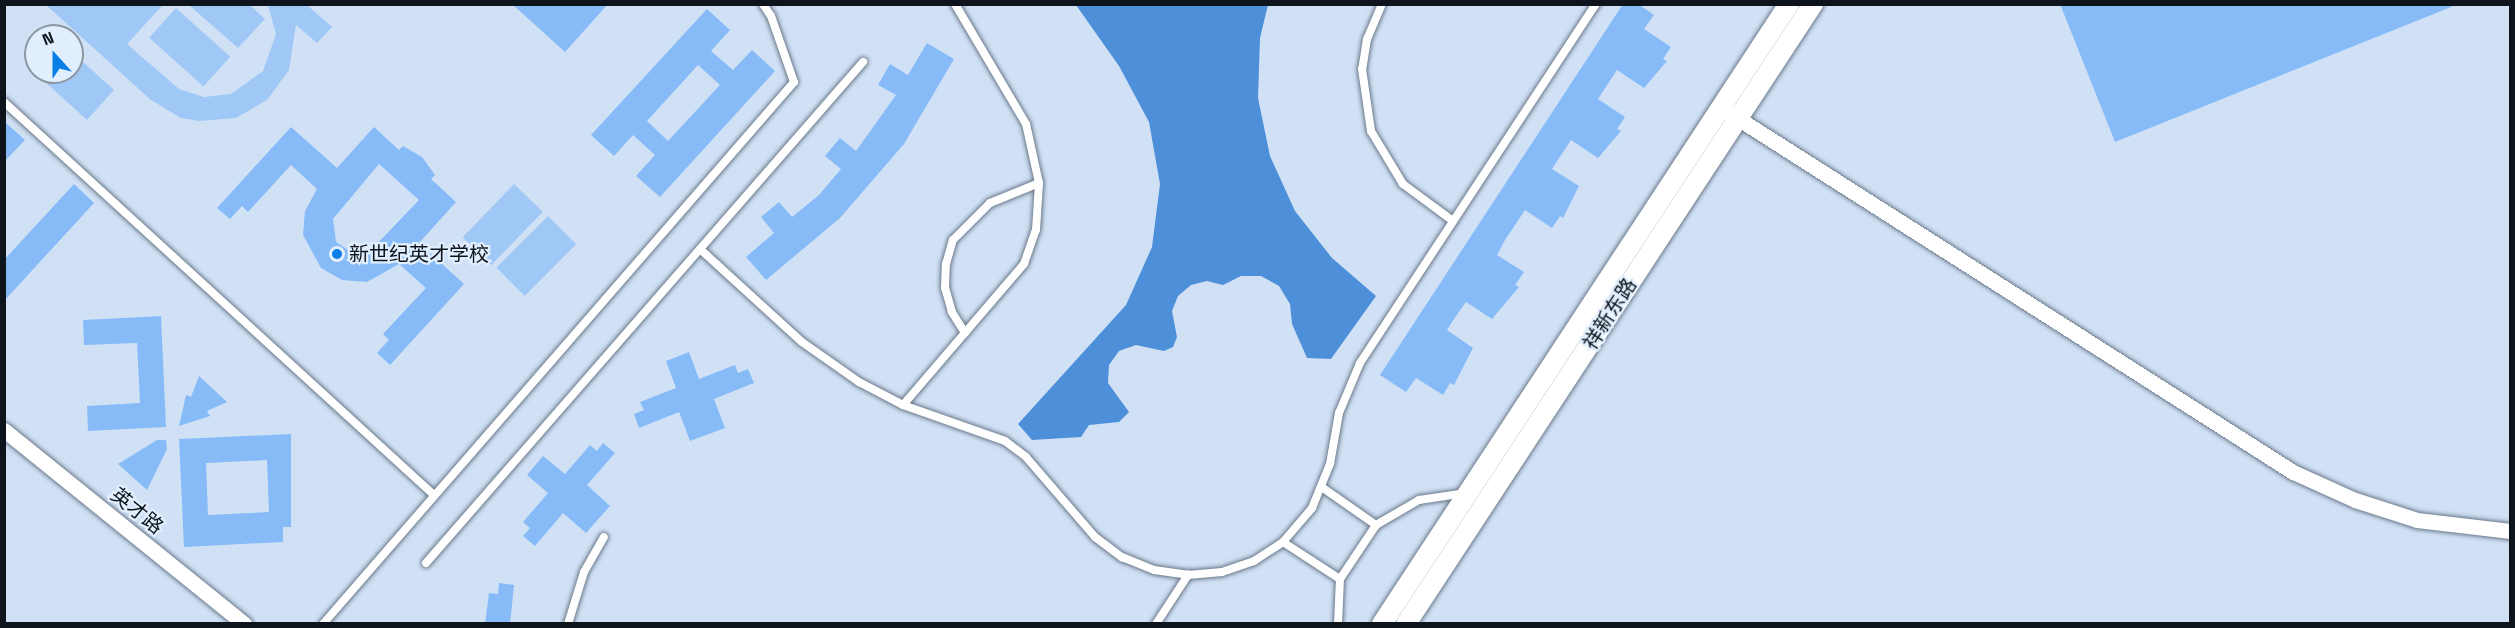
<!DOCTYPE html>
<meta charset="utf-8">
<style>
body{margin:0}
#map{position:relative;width:2515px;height:628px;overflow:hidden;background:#d1e1f5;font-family:"Space Grotesk","Noto Sans SC",sans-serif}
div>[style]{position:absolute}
.green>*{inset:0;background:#a0c8f7;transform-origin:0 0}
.water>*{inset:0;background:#4e8fd9}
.building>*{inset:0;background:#86bbf8}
.roads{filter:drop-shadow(0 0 2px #6a798a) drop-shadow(0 0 2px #6a798a)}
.service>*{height:8px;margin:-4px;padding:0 4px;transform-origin:4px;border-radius:4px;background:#fff}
.minor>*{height:15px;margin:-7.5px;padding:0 7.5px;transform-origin:7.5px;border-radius:7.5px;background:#fff}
.tertiary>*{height:20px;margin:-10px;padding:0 10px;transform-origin:10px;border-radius:10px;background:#fff}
.dots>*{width:16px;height:16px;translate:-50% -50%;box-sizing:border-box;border:3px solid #e1eefe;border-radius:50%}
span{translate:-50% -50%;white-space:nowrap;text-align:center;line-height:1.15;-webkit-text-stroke:4.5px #e1eefe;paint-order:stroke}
.poi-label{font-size:20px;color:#0e141b}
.left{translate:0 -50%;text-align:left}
.street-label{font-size:20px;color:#0e141b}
.frame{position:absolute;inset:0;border:6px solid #0e141b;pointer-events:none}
.north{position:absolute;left:24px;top:24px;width:60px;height:60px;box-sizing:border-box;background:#e1eefe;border:2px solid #8d97a3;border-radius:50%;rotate:339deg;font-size:16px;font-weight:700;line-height:24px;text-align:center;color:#0e141b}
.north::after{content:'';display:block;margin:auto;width:21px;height:27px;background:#0b7fe6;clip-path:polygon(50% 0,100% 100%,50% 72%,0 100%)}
</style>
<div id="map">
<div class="green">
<i style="clip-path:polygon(46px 5px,163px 5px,127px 44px,179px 89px,204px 97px,231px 94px,263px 71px,276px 34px,268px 5px,307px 5px,332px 27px,317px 43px,296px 25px,289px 70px,267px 100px,236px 118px,199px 121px,181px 118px,151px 100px)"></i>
<i style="clip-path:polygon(189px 5px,250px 5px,265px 19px,238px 48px)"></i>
<i style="left:176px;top:8px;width:73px;height:40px;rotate:42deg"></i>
<i style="clip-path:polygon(72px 52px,114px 90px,87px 120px,33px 71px,36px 68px,36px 72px,72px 72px)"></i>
<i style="left:514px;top:184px;width:40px;height:74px;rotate:44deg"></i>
<i style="left:548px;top:216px;width:40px;height:73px;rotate:45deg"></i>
</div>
<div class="water">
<i style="clip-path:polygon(1076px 5px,1268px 5px,1260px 38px,1258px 98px,1270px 156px,1295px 211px,1332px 258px,1376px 296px,1331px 359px,1307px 358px,1292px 324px,1290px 304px,1279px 286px,1261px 276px,1241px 276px,1223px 285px,1207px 281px,1191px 285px,1178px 296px,1172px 311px,1177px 337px,1173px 347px,1164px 351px,1136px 345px,1119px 351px,1109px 365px,1108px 383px,1129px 412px,1119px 422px,1089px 425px,1081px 437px,1032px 440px,1018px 424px,1126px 305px,1152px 247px,1160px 184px,1149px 122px,1119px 66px)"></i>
</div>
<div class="building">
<i style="clip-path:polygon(512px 4px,608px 4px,565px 52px)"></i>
<i style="clip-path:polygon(1623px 4px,1638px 4px,1654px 15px,1644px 29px,1671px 47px,1663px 59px,1667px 61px,1644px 88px,1617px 70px,1598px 99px,1625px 117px,1617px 129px,1621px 131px,1598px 158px,1571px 140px,1552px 169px,1579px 186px,1563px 218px,1560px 216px,1552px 228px,1525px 210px,1505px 240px,1497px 255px,1524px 272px,1515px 285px,1519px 287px,1492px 319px,1466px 302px,1456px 316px,1447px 330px,1473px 348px,1454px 385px,1450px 383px,1443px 395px,1416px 378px,1406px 392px,1380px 375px)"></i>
<i style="clip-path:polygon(2060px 4px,2456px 4px,2456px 5px,2115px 142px)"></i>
<i style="clip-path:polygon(evenodd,707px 9px,730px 30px,711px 51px,733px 70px,752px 50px,775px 71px,660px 197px,636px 176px,655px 155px,633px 135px,614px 156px,591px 135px,707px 9px,698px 65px,720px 85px,668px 141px,647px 121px,698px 65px)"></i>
<i style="clip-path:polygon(927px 43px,954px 59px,904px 144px,840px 218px,766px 280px,746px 257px,774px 233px,761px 217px,779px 202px,792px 217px,819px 195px,841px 169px,825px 156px,840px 138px,856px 151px,896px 95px,878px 85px,890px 64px,908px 75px)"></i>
<i style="clip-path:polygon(4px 121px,25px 140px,4px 162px)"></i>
<i style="clip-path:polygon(evenodd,291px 127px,337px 168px,374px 127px,399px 150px,403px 146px,422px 157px,435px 175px,431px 179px,456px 202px,419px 243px,464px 284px,390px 365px,377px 353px,389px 340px,383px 334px,426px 288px,399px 264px,367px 282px,342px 280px,321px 268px,303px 235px,305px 211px,317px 189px,291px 165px,248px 212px,242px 206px,230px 219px,217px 208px,291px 127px,379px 164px,419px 200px,373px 248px,351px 252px,336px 242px,333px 219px,379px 164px)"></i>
<i style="clip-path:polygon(74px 184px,94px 203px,4px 301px,4px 260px)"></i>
<i style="clip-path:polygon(161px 316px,166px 427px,88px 431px,87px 406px,140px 403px,137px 343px,84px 345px,83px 320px)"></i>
<i style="clip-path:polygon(689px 352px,699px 379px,735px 365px,738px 373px,748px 369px,754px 383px,714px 399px,725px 428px,690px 441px,679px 412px,639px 428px,634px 414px,644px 410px,640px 402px,676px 388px,666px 361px)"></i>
<i style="clip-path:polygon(199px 376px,227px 402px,207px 411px,210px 416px,179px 426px,186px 395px,191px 397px)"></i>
<i style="clip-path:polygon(evenodd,291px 434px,291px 527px,283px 527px,283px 542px,184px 547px,179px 439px,291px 434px,267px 460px,269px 512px,208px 515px,206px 463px,267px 460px)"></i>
<i style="clip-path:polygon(157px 440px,166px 440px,167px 449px,147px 490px,118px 464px)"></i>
<i style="clip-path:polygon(603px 443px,615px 453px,587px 485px,610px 506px,586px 533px,563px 513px,535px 546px,523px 536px,530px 528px,523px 522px,548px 493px,527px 475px,543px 456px,565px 474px,590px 445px,597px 451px)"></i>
<i style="clip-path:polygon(499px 583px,514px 585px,510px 624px,485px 624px,489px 593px,498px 594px)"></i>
</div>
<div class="roads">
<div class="service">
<i style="left:1382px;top:4px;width:38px;rotate:113deg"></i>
<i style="left:1367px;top:39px;width:30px;rotate:99deg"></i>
<i style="left:1362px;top:69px;width:63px;rotate:81.7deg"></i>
<i style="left:1371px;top:131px;width:62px;rotate:58.9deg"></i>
<i style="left:1403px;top:184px;width:62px;rotate:36.5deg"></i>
<i style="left:4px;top:102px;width:583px;rotate:42.43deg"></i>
<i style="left:700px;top:249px;width:138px;rotate:42.4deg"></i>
<i style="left:802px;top:342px;width:70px;rotate:35.1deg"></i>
<i style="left:859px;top:382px;width:50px;rotate:27.6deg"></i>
<i style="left:903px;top:405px;width:108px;rotate:19.4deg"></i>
<i style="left:1005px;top:441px;width:26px;rotate:37deg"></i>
<i style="left:1026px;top:457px;width:106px;rotate:49.2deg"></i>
<i style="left:1095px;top:537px;width:34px;rotate:37deg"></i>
<i style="left:1122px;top:557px;width:35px;rotate:22deg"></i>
<i style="left:1154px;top:570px;width:34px;rotate:8deg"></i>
<i style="left:1188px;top:575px;width:34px;rotate:-5deg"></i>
<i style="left:1222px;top:572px;width:34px;rotate:-19deg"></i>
<i style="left:1254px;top:561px;width:35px;rotate:-33deg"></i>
<i style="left:1283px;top:542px;width:45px;rotate:-49.5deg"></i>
<i style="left:1312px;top:508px;width:48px;rotate:-67.8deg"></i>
<i style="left:1330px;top:464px;width:52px;rotate:-80deg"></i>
<i style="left:1339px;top:413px;width:54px;rotate:-67.2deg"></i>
<i style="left:1360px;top:363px;width:430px;rotate:-56.7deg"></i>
<i style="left:965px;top:333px;width:25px;rotate:-122deg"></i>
<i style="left:952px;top:312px;width:25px;rotate:-106deg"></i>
<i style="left:945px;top:288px;width:24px;rotate:-88deg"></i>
<i style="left:946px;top:264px;width:25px;rotate:-74deg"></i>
<i style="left:953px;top:240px;width:52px;rotate:-45deg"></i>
<i style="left:990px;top:203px;width:53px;rotate:-22.2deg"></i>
<i style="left:903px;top:405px;width:186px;rotate:-49.4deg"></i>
<i style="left:1024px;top:264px;width:36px;rotate:-71deg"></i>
<i style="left:1036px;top:230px;width:47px;rotate:-86.3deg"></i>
<i style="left:1039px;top:183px;width:60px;rotate:-102.4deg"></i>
<i style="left:1026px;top:124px;width:139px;rotate:-120.6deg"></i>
<i style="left:1323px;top:488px;width:65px;rotate:34.9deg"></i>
<i style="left:1283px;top:542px;width:68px;rotate:33deg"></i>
<i style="left:426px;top:563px;width:665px;rotate:-48.9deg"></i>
<i style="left:323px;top:624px;width:718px;rotate:-49.01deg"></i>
<i style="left:794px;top:82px;width:70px;rotate:-109.2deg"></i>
<i style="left:771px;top:16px;width:14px;rotate:-124deg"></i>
<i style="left:568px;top:624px;width:54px;rotate:-72.9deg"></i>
<i style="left:584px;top:572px;width:40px;rotate:-60.3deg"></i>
<i style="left:1156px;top:624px;width:59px;rotate:-56.9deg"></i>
<i style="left:1338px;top:624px;width:45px;rotate:-87.5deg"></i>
<i style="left:1340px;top:579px;width:65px;rotate:-56.3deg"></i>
<i style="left:1376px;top:525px;width:50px;rotate:-30.2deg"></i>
<i style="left:1419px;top:500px;width:48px;rotate:-8.5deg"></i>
</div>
<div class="minor">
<i style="left:1731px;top:114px;width:666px;rotate:32.5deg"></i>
<i style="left:2293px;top:472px;width:68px;rotate:24.3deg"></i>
<i style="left:2355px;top:500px;width:65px;rotate:17.9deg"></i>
<i style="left:2417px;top:520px;width:94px;rotate:6.7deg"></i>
<i style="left:4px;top:430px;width:309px;rotate:38.9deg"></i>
</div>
<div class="tertiary">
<i style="left:1382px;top:624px;width:742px;rotate:-56.72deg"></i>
<i style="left:1406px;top:624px;width:742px;rotate:-56.72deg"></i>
</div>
</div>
<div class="dots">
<i style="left:337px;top:254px;background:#0b7fe6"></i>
</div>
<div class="poi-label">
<span class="left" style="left:349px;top:254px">新世纪英才学校</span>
</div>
<div class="street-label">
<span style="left:1610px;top:314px;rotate:-57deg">祥新东路</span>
<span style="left:137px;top:511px;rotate:39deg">英才路</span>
</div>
<div class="frame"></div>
<div class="north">N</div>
</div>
